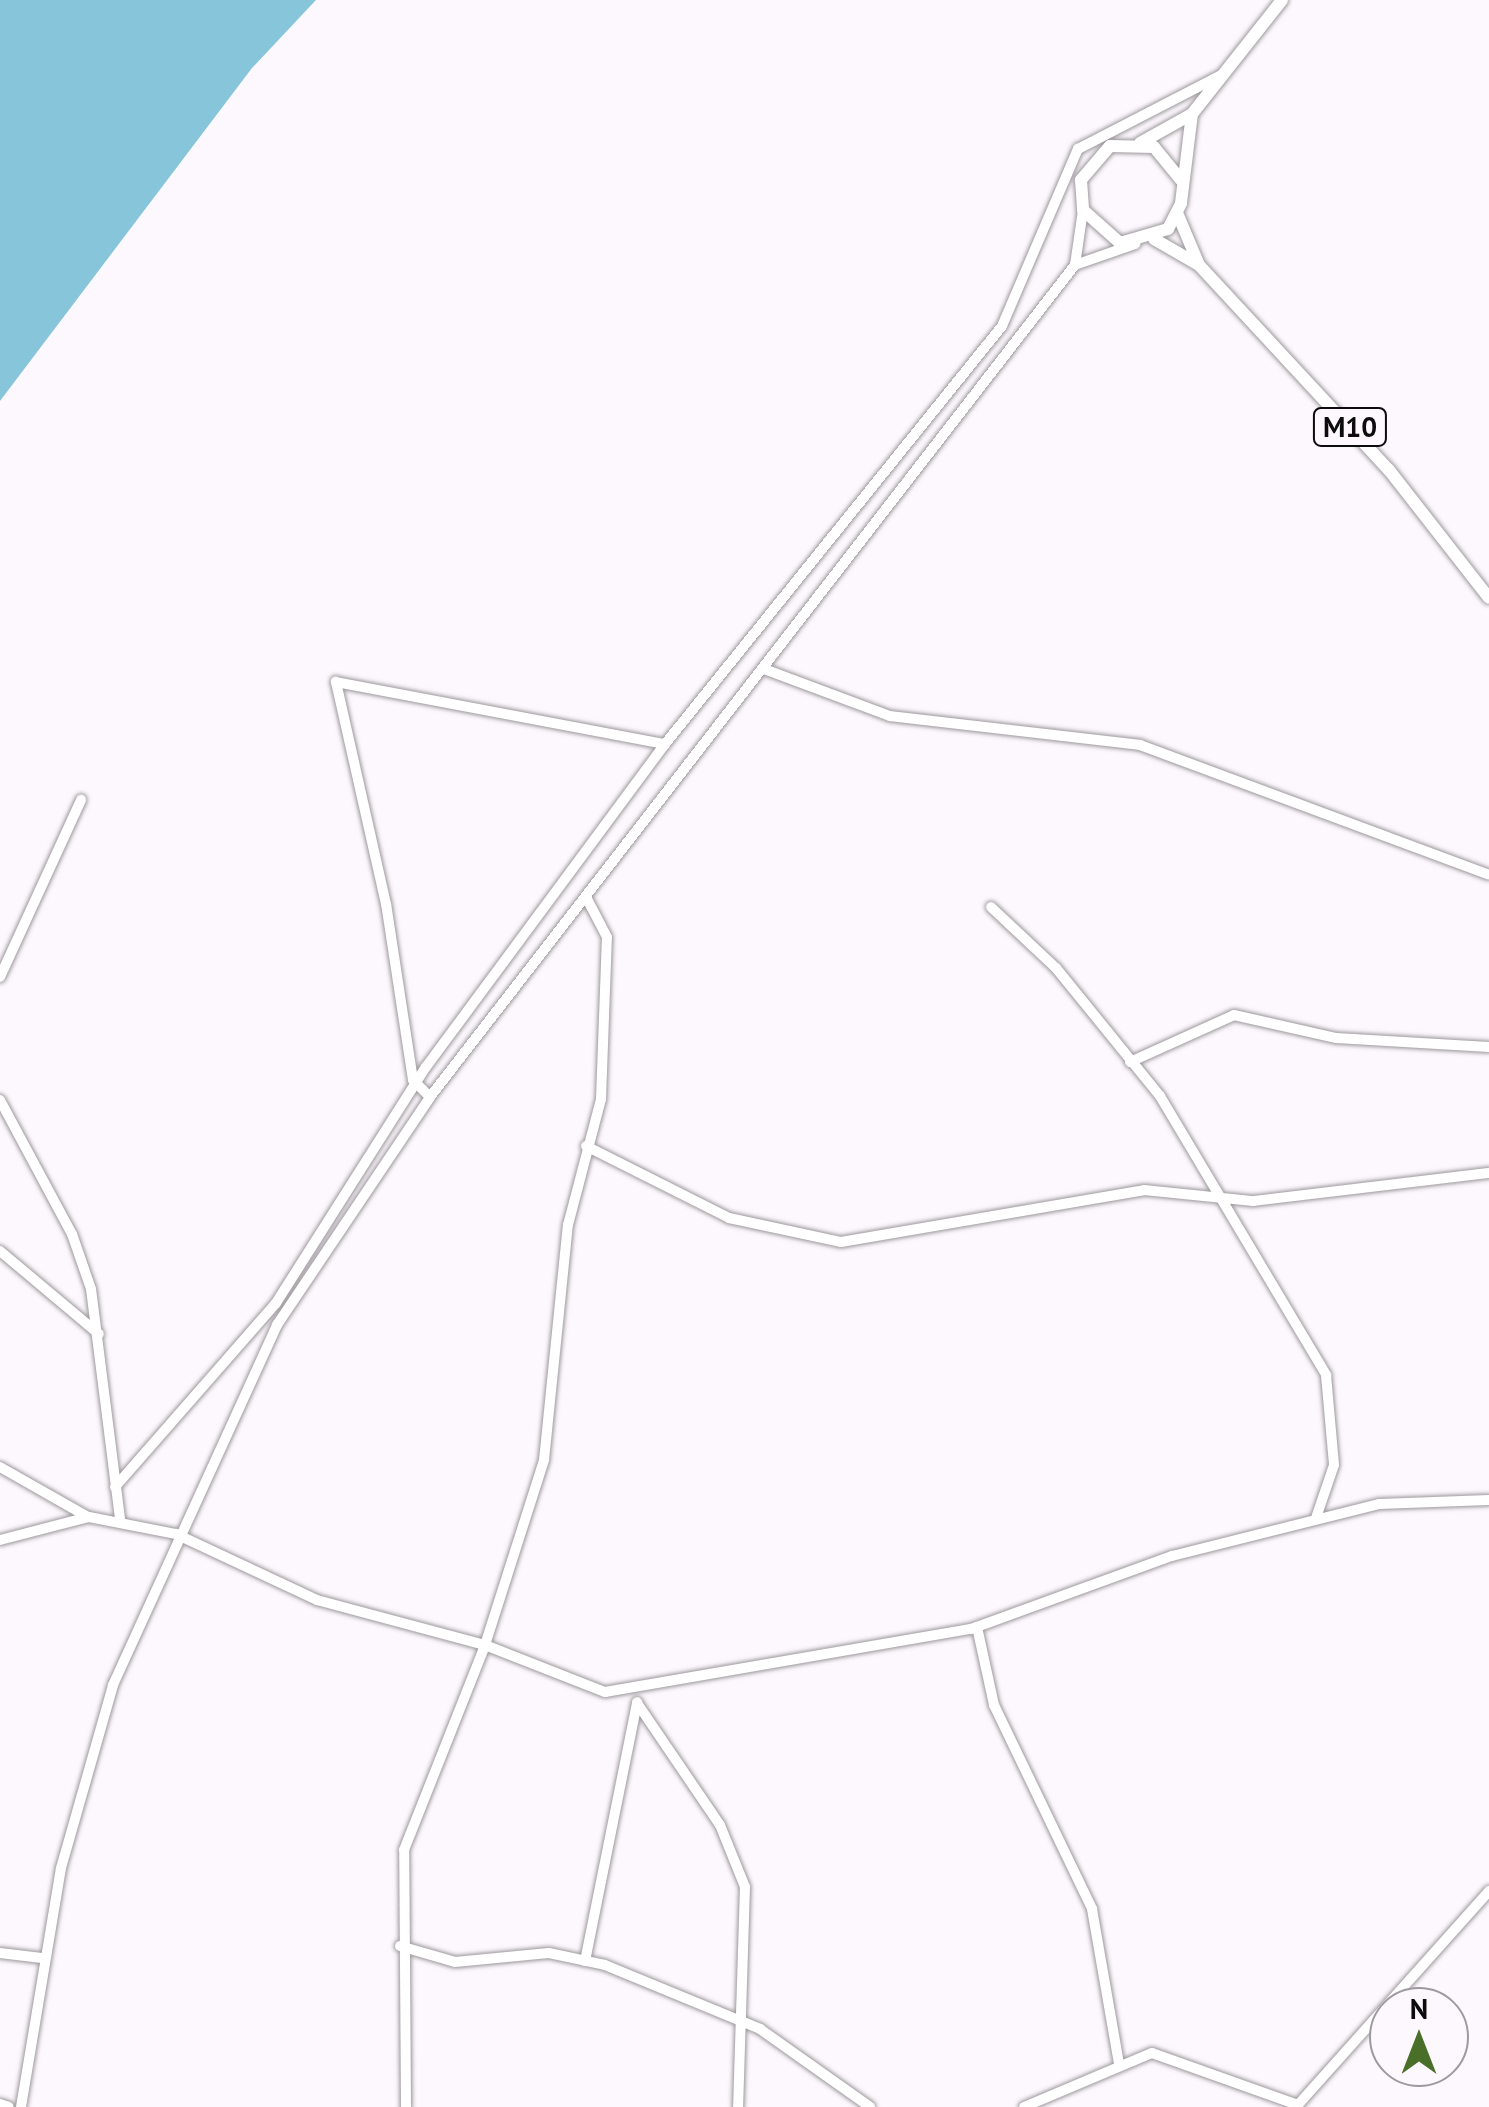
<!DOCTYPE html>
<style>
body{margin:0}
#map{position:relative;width:1489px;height:2107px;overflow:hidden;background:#fdf8fd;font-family:"PT Sans",sans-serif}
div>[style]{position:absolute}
.water>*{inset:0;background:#87c5da}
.roads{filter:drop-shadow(0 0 2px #9c989c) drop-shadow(0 0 2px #9c989c)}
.minor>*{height:10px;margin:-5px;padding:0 5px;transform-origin:5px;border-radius:5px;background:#fff}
.major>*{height:12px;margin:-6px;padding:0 6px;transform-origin:6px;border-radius:6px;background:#fff}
span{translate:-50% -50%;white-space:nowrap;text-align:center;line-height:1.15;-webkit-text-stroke:8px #fdf8fd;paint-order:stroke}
.shield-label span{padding:2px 8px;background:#fdf8fd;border:2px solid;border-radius:8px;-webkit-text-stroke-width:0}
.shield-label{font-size:28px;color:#0d0c0d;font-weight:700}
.north{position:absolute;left:1369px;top:1987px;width:100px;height:100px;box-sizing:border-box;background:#fdf8fd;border:2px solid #9d9a9d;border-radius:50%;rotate:0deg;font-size:28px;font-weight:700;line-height:40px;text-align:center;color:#0d0c0d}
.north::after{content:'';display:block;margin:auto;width:35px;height:45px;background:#496f29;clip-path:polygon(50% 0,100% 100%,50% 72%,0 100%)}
</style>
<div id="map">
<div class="water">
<i style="clip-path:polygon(0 0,316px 0,252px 68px,0 401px)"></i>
</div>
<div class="roads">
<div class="minor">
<i style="left:1075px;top:265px;width:64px;rotate:-19.3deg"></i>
<i style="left:764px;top:669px;width:134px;rotate:20.5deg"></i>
<i style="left:890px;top:716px;width:252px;rotate:6.6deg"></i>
<i style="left:1140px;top:745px;width:372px;rotate:20.4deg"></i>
<i style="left:991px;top:907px;width:89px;rotate:43.2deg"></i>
<i style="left:1056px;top:968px;width:165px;rotate:50.9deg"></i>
<i style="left:1160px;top:1096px;width:325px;rotate:59.2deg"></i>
<i style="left:1326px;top:1375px;width:90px;rotate:84.9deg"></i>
<i style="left:1334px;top:1465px;width:56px;rotate:108.8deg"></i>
<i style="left:0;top:977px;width:195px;rotate:-65.4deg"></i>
<i style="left:1130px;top:1062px;width:114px;rotate:-24.3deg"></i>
<i style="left:1234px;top:1015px;width:105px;rotate:12.7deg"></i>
<i style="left:1336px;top:1038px;width:153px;rotate:3.4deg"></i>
<i style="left:430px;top:1097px;width:24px;rotate:-135deg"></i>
<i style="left:413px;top:1080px;width:178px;rotate:-98.7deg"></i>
<i style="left:386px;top:904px;width:228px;rotate:-102.7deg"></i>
<i style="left:336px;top:682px;width:335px;rotate:10.7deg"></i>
<i style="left:0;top:1100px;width:152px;rotate:61.8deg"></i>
<i style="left:72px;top:1234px;width:58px;rotate:70.9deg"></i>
<i style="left:91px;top:1289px;width:233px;rotate:82.8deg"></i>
<i style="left:586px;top:1146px;width:160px;rotate:26.7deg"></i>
<i style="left:729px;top:1218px;width:115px;rotate:12.1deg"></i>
<i style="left:841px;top:1242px;width:307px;rotate:-9.7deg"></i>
<i style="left:1144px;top:1190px;width:110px;rotate:5.8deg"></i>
<i style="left:1253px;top:1201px;width:238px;rotate:-6.8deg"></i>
<i style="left:0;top:1251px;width:129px;rotate:40deg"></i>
<i style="left:0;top:1467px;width:101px;rotate:29.6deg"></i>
<i style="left:115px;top:1487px;width:244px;rotate:-48.8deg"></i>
<i style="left:276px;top:1303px;width:280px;rotate:-57.6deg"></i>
<i style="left:426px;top:1067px;width:402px;rotate:-53.5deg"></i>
<i style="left:665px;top:744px;width:537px;rotate:-51.12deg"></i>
<i style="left:1002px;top:326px;width:193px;rotate:-66.8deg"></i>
<i style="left:1078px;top:149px;width:163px;rotate:-27.3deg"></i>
<i style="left:0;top:1540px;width:92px;rotate:-14.5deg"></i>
<i style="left:89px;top:1517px;width:89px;rotate:11.1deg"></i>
<i style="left:176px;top:1534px;width:156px;rotate:25.1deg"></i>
<i style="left:317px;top:1600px;width:174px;rotate:15deg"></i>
<i style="left:485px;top:1645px;width:129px;rotate:21.4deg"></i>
<i style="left:605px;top:1692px;width:371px;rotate:-9.8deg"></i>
<i style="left:971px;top:1629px;width:214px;rotate:-20deg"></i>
<i style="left:1172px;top:1556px;width:213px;rotate:-14.1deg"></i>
<i style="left:1379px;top:1504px;width:110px;rotate:-2.1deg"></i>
<i style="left:977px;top:1627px;width:80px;rotate:77.7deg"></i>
<i style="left:994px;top:1705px;width:226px;rotate:64.3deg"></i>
<i style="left:1092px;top:1909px;width:156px;rotate:80.1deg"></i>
<i style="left:637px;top:1703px;width:148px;rotate:55.8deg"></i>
<i style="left:720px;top:1825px;width:67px;rotate:68deg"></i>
<i style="left:745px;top:1887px;width:220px;rotate:91.8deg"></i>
<i style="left:400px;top:1946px;width:57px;rotate:16.2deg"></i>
<i style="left:455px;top:1962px;width:94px;rotate:-5.5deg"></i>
<i style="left:549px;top:1953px;width:57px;rotate:12.1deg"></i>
<i style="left:605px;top:1965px;width:168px;rotate:22.4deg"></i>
<i style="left:760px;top:2029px;width:135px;rotate:35.3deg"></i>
<i style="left:0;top:1953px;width:42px;rotate:6.8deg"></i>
<i style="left:585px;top:1961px;width:264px;rotate:-78.6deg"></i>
<i style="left:0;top:2104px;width:9px;rotate:18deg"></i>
<i style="left:21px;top:2107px;width:242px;rotate:-80.5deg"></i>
<i style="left:61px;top:1868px;width:190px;rotate:-74.1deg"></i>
<i style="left:113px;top:1685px;width:396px;rotate:-65.5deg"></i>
<i style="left:277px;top:1325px;width:275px;rotate:-56.1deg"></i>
<i style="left:430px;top:1097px;width:1053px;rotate:-52.22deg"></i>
<i style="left:1075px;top:265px;width:56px;rotate:-81.7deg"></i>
<i style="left:406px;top:2107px;width:257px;rotate:-90.4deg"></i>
<i style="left:404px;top:1850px;width:220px;rotate:-68.4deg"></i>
<i style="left:485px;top:1645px;width:194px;rotate:-72.3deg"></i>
<i style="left:544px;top:1460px;width:236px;rotate:-84.2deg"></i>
<i style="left:568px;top:1225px;width:130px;rotate:-75.3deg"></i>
<i style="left:601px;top:1099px;width:162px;rotate:-87.9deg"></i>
<i style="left:607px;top:937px;width:45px;rotate:-117.7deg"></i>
<i style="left:1024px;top:2107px;width:139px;rotate:-22.9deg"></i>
<i style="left:1152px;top:2053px;width:155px;rotate:19.6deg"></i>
<i style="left:1296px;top:2107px;width:290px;rotate:-48.2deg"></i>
</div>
<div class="major">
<i style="left:1140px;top:143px;width:60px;rotate:-29.1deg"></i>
<i style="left:1181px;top:180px;width:43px;rotate:-129.3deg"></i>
<i style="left:1154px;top:147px;width:44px;rotate:-178.7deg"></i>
<i style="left:1110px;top:146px;width:45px;rotate:130.5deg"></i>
<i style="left:1081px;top:180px;width:30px;rotate:86deg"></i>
<i style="left:1083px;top:210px;width:50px;rotate:41.7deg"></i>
<i style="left:1120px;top:243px;width:50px;rotate:-16.3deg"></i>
<i style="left:1168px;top:229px;width:29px;rotate:-63deg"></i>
<i style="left:1181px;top:203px;width:90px;rotate:-83deg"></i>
<i style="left:1192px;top:114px;width:145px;rotate:-51.7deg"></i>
<i style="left:1178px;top:215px;width:54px;rotate:67.2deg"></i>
<i style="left:1154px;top:239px;width:52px;rotate:30deg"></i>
<i style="left:1199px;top:265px;width:280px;rotate:47.2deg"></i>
<i style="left:1389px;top:470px;width:162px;rotate:52deg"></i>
</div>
</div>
<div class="shield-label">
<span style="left:1350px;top:427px">M10</span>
</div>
<div class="north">N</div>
</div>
